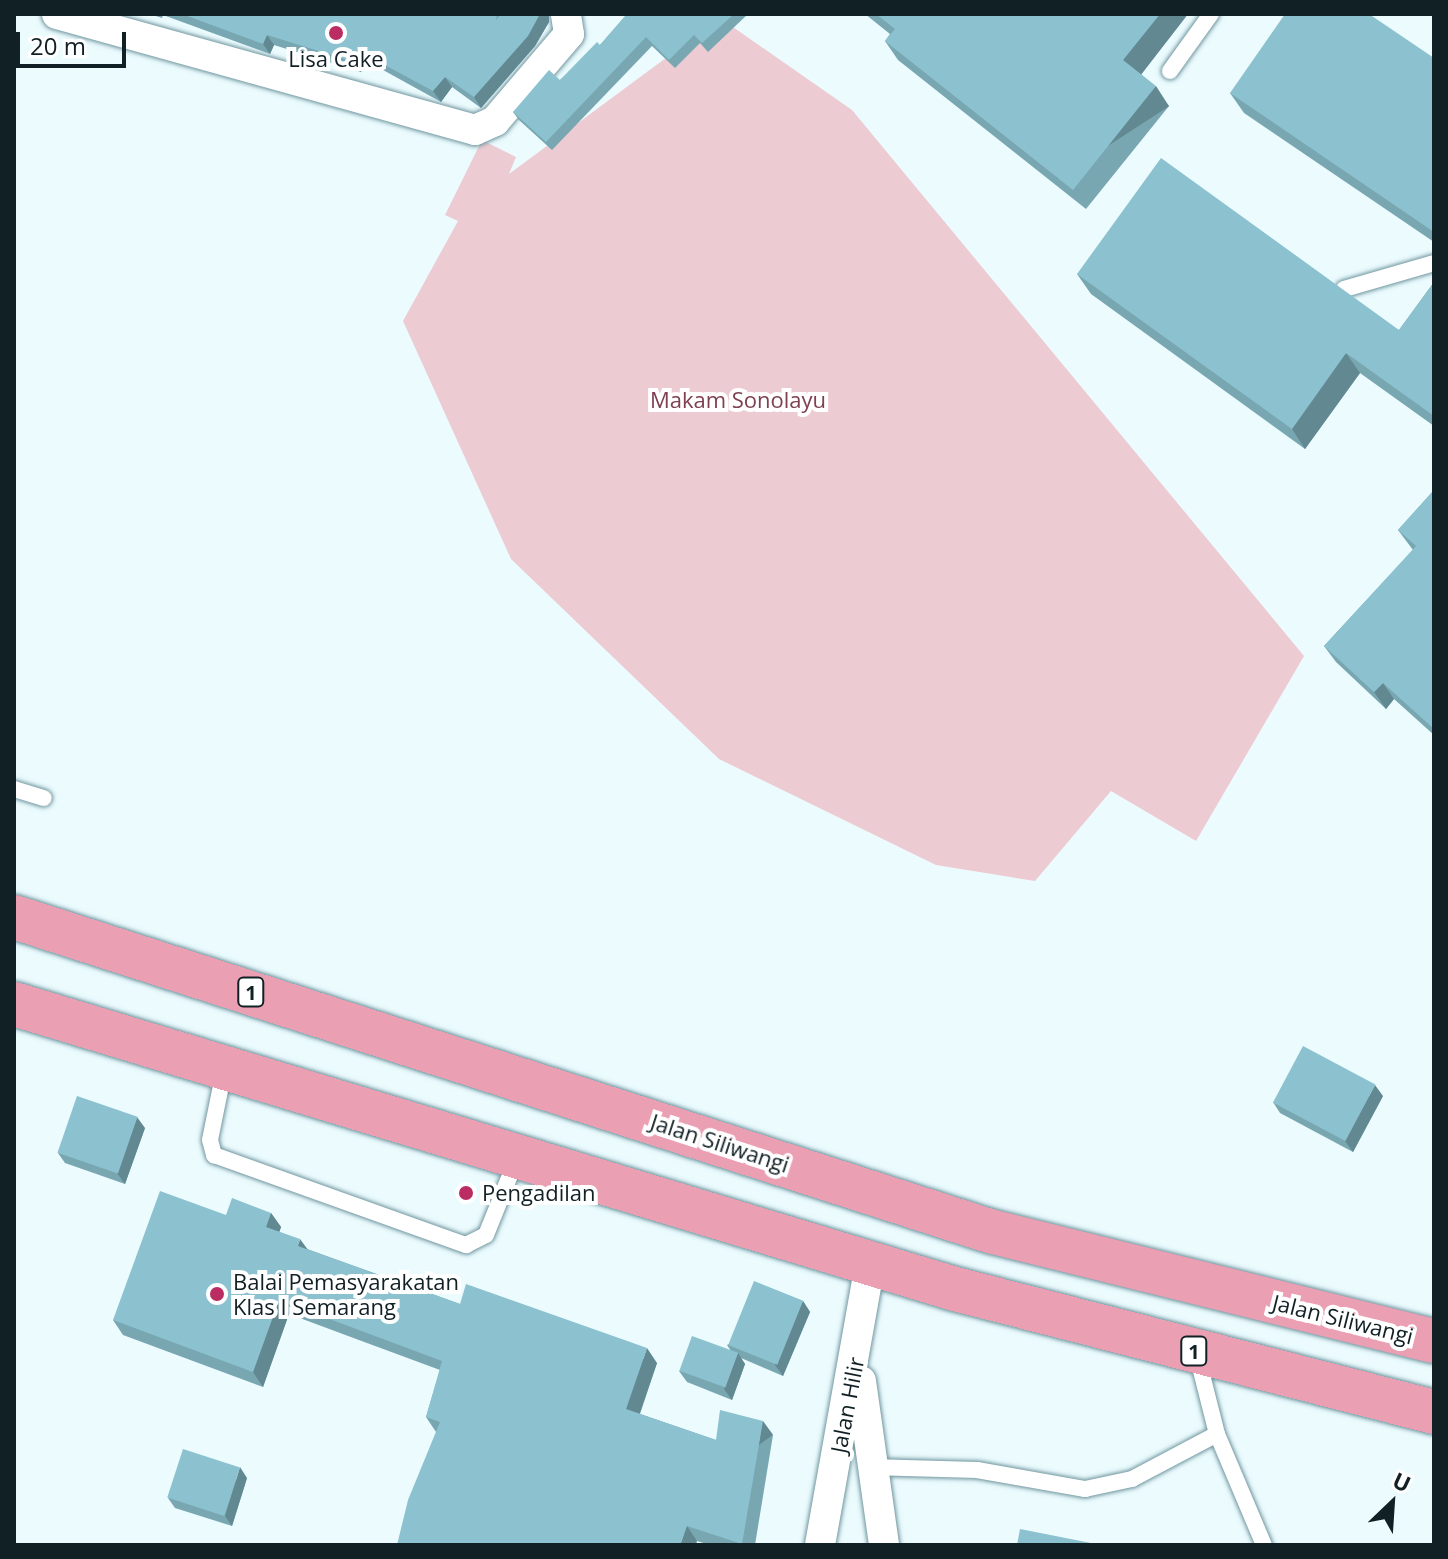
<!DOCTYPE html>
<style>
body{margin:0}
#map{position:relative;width:1448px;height:1559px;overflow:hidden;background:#ebfbfe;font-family:"Open Sans",sans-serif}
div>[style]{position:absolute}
.green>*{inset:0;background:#edcbd2}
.roads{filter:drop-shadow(0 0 2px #70969f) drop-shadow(0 0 2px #70969f)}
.service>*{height:16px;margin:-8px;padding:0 8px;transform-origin:8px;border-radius:8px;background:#fff}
.minor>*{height:30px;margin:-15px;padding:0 15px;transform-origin:15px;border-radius:15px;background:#fff}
.trunk>*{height:44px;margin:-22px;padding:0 22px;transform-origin:22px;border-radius:22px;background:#ea9fb3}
.wall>*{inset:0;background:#78a7b2}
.shaded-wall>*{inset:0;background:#628891;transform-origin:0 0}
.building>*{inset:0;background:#8cc2cf;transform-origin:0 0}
.dots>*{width:22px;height:22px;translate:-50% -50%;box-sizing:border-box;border:4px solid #fff;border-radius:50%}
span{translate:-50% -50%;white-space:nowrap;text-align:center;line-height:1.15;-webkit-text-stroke:8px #fff;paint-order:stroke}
.shield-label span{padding:2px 6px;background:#fff;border:2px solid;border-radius:6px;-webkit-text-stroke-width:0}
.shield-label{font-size:20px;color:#112024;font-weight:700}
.poi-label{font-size:22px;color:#112024}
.left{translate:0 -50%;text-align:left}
.park-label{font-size:22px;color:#7f4052}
.street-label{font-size:22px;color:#112024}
.frame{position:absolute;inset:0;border:16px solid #112024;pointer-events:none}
.north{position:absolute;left:1352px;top:1463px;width:80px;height:80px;-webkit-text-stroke:6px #fff;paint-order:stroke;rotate:25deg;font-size:22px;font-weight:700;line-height:32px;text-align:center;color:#112024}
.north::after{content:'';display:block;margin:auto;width:28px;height:36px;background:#112024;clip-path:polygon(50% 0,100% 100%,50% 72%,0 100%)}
.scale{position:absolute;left:16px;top:32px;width:110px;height:36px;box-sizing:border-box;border:4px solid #112024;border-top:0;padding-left:10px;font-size:24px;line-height:28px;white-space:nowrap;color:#112024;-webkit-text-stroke:6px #fff;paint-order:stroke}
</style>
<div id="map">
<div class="green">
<i style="clip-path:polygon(720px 18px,852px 110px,1304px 656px,1196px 841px,1111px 791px,1035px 881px,936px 865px,719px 759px,511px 559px,403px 321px,458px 221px,445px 215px,482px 140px,516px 157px,509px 174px)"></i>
</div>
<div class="roads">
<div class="service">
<i style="left:1170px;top:71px;width:70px;rotate:-54.3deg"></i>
<i style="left:1344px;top:289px;width:94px;rotate:-16.1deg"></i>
<i style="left:14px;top:789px;width:31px;rotate:17deg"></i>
<i style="left:224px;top:1071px;width:70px;rotate:101.5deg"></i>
<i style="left:210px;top:1140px;width:16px;rotate:75deg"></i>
<i style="left:214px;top:1155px;width:268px;rotate:19.7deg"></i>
<i style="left:466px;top:1245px;width:22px;rotate:-27deg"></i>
<i style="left:486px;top:1235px;width:83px;rotate:-68.1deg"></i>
<i style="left:1197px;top:1355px;width:81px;rotate:75.8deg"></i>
<i style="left:1217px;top:1434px;width:121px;rotate:67.1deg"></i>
<i style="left:870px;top:1467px;width:107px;rotate:1.6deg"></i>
<i style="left:977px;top:1470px;width:110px;rotate:10deg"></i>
<i style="left:1085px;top:1489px;width:48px;rotate:-12deg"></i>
<i style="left:1132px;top:1479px;width:96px;rotate:-27.9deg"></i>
</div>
<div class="minor">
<i style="left:57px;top:14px;width:434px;rotate:15.5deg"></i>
<i style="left:475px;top:130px;width:22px;rotate:-24deg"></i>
<i style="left:495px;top:121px;width:114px;rotate:-49.6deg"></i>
<i style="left:569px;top:34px;width:20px;rotate:-99deg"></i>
<i style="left:861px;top:1381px;width:166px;rotate:82deg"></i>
<i style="left:820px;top:1545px;width:285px;rotate:-79.9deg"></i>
</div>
<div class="trunk">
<i style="left:14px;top:917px;width:1028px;rotate:17.84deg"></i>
<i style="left:993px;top:1232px;width:454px;rotate:13.9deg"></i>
<i style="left:14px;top:1004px;width:983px;rotate:16.85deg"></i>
<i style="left:955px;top:1289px;width:495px;rotate:14.4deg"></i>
</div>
</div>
<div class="wall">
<i style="clip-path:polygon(149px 14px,549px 14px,549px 22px,535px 46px,481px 108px,452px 87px,441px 102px,365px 60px,361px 72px,274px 45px,270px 54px,163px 15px,162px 18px)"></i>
<i style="clip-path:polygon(627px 14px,748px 14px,708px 52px,700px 43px,675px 68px,652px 46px,552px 150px,519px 120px,513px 112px,560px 80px,600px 45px)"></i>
<i style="clip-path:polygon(865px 14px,1188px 14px,1141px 74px,1169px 106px,1086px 209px,898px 60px,885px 41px,890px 34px)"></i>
<i style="clip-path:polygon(1434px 58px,1434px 242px,1244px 113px,1230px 93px)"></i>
<i style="clip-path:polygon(1077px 274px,1399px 330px,1434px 282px,1434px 426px,1360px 373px,1305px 449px,1091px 294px)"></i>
<i style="clip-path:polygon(1434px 490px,1434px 735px,1394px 699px,1386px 709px,1336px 662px,1324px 646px,1413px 550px,1398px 530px)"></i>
<i style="clip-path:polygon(1383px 1096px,1353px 1152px,1280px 1113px,1273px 1102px)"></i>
<i style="clip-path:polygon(145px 1128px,125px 1184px,65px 1163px,58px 1153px)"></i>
<i style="clip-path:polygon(271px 1213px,281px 1227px,279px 1232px,307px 1249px,460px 1304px,657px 1363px,640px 1414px,716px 1440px,773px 1435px,755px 1545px,710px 1545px,697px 1541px,436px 1432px,426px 1417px,440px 1370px,289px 1314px,263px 1387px,123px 1335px,113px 1320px,226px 1215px)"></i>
<i style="clip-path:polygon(803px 1301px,810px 1312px,783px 1376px,741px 1358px,745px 1364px,732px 1400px,687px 1382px,679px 1371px,731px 1351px,727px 1345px)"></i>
<i style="clip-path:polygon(247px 1478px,232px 1526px,175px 1508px,168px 1498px)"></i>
</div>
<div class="shaded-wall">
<i style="clip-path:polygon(540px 14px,549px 14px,549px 22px,535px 46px,481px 108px,474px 97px)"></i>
<i style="clip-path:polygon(1160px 14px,1188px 14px,1137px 80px,1123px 60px)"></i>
<i style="clip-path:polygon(267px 35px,274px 45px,270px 54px,263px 44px)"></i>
<i style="clip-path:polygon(357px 50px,365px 60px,361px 72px,354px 62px)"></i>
<i style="clip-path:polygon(445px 77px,452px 87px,441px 102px,433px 91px)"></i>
<i style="left:1156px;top:86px;width:24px;height:133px;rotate:57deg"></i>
<i style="clip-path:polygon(1346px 353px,1360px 373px,1305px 449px,1292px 429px)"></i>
<i style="clip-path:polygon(1383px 683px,1394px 699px,1386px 709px,1374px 692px)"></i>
<i style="clip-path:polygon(1375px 1085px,1383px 1096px,1353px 1152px,1345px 1141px)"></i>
<i style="clip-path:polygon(137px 1117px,145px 1128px,125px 1184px,117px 1173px)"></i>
<i style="clip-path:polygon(271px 1213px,281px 1227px,276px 1242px,266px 1227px)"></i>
<i style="clip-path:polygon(300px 1239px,311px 1254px,298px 1246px)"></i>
<i style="clip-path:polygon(279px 1300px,289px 1314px,263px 1387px,253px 1372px)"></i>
<i style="clip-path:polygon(803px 1301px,810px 1312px,783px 1376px,775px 1365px)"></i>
<i style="clip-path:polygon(647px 1348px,657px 1363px,636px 1424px,626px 1409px)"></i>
<i style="clip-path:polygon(738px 1353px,745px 1364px,732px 1400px,724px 1389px)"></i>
<i style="left:763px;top:1421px;width:17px;height:126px;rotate:54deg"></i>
<i style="clip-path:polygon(240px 1467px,247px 1478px,232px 1526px,225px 1516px)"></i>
<i style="clip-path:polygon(687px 1526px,697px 1541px,696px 1545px,680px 1545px)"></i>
</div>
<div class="building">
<i style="clip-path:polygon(182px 14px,497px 14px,496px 20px,501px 14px,540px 14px,528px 36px,474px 97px,445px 77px,433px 91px,357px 50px,354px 62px,267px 35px,263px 44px)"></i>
<i style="clip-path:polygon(627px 14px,734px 14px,702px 43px,694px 35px,669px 60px,646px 37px,546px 142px,513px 112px,549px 70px,560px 80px,597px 42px,600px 45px)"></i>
<i style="clip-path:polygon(876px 14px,1160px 14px,1123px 60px,1156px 86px,1073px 190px,885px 41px,895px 29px)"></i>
<i style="clip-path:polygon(1285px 14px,1369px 14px,1434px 58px,1434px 232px,1230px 93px)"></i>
<i style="clip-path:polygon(1161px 158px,1399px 330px,1434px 282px,1434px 416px,1346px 353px,1292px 429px,1077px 274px)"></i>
<i style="clip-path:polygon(1434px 490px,1434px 729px,1383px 683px,1374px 692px,1324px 646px,1416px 546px,1398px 530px)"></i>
<i style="left:1303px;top:1046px;width:82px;height:64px;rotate:28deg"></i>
<i style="left:77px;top:1096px;width:64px;height:60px;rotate:19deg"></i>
<i style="clip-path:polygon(160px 1191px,226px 1215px,232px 1198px,271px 1213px,266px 1227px,300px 1239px,298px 1246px,460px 1304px,466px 1284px,647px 1348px,626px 1409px,716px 1440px,720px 1410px,763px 1421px,742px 1544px,687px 1526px,680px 1545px,397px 1545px,408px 1500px,440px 1422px,426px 1417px,442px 1361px,279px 1300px,253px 1372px,113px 1320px)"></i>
<i style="left:754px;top:1281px;width:53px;height:69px;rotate:22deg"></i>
<i style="left:692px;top:1336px;width:49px;height:37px;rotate:20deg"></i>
<i style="left:183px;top:1449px;width:60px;height:51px;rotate:18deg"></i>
<i style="clip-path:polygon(1020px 1529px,1101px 1545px,1017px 1545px)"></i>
</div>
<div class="dots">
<i style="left:336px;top:33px;background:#ba2d62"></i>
<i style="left:466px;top:1193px;background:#ba2d62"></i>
<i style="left:217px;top:1294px;background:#ba2d62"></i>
</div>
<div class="shield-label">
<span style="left:251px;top:992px">1</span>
<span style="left:1194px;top:1351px">1</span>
</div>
<div class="poi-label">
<span style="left:336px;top:59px">Lisa Cake</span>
<span class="left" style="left:482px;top:1193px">Pengadilan</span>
<span class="left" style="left:233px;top:1294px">Balai Pemasyarakatan<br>Klas I Semarang</span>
</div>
<div class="park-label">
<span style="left:738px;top:400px">Makam Sonolayu</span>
</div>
<div class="street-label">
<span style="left:720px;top:1143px;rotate:18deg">Jalan Siliwangi</span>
<span style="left:1343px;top:1319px;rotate:14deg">Jalan Siliwangi</span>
<span style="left:847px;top:1405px;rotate:-79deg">Jalan Hilir</span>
</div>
<div class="frame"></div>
<div class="north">U</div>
<div class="scale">20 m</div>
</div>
